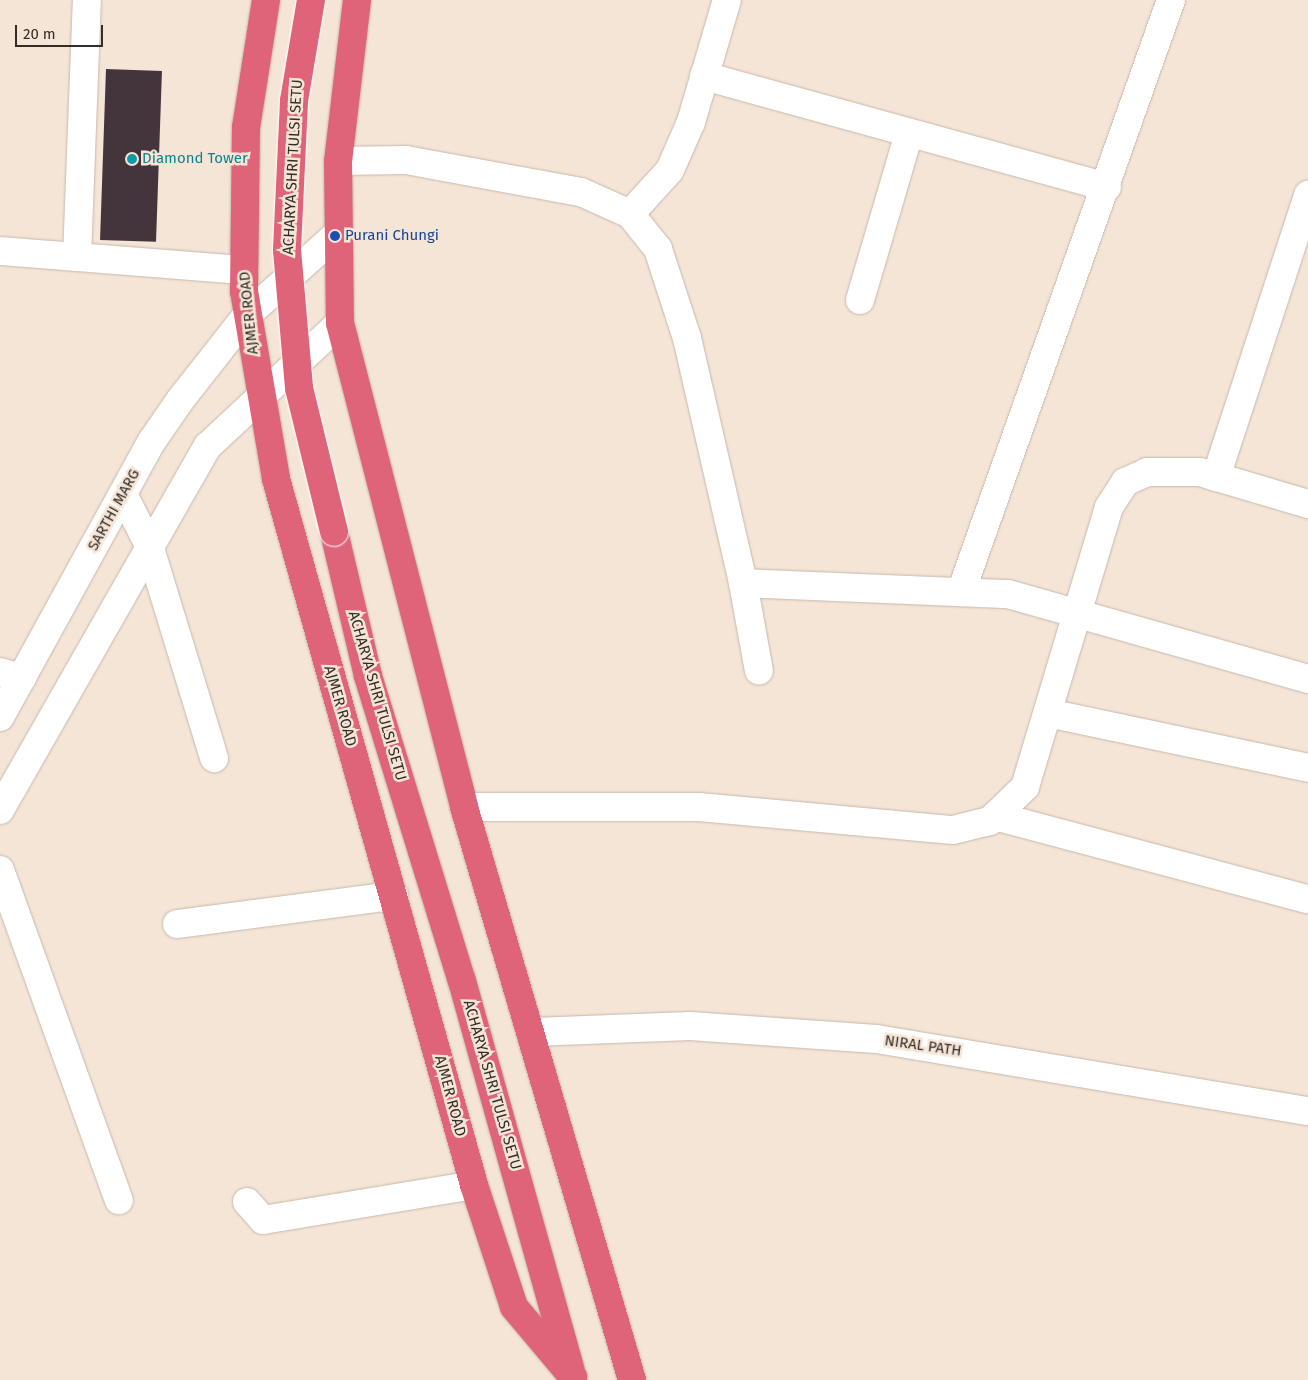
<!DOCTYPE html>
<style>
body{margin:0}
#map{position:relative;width:1308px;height:1380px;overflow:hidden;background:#f5e5d7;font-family:"Fira Sans",sans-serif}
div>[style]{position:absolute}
.building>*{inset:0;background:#44353d;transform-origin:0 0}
.roads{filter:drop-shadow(0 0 1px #c7b8aa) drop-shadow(0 0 1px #c7b8aa)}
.minor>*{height:28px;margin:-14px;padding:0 14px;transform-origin:14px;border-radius:14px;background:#fff}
.highway>*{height:28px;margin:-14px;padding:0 14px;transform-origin:14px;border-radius:14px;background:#df6479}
.bridges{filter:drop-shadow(0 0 1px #fff) drop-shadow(0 0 1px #fff)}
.highway-bridge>*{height:28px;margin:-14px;padding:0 14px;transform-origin:14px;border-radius:14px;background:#df6479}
.dots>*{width:14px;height:14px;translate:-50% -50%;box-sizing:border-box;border:2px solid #f5e5d7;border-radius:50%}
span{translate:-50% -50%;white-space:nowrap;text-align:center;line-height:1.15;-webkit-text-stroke:5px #f5e5d7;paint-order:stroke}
.culture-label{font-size:15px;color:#0d838f}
.left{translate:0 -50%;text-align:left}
.street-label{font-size:15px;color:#322d27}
.transit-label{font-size:15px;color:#164399}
.scale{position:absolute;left:15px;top:25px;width:88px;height:22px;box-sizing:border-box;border:2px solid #322d27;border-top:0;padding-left:6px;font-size:15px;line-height:18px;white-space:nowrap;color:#322d27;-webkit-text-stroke:4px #f5e5d7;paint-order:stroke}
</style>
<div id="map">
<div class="building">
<i style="left:106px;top:69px;width:56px;height:171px;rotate:2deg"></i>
</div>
<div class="roads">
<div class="minor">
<i style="left:704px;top:76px;width:418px;rotate:15.4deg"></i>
<i style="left:338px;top:161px;width:68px;rotate:-0.8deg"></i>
<i style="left:406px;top:160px;width:178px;rotate:10.4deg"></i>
<i style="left:581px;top:192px;width:54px;rotate:24.2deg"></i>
<i style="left:630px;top:214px;width:45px;rotate:51.3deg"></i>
<i style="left:658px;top:249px;width:94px;rotate:72deg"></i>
<i style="left:687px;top:338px;width:251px;rotate:77.1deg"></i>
<i style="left:743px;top:583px;width:265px;rotate:2.4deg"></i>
<i style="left:1008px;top:594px;width:312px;rotate:15.8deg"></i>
<i style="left:630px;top:214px;width:59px;rotate:-47.7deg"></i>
<i style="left:670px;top:170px;width:52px;rotate:-66.4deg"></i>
<i style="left:691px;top:122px;width:127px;rotate:-73.6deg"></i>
<i style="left:0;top:251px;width:245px;rotate:4.5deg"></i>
<i style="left:77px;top:257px;width:257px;rotate:-87.8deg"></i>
<i style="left:860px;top:300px;width:173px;rotate:-73.6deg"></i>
<i style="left:1216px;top:477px;width:297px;rotate:-71.9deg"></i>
<i style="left:123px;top:494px;width:57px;rotate:63deg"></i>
<i style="left:149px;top:545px;width:223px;rotate:73deg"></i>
<i style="left:743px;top:583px;width:89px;rotate:79.7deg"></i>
<i style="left:961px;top:592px;width:628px;rotate:-70.47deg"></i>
<i style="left:0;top:672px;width:23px;rotate:15deg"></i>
<i style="left:1048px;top:713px;width:266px;rotate:11.9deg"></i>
<i style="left:0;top:717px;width:315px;rotate:-61.2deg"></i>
<i style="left:152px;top:441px;width:51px;rotate:-55.4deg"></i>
<i style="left:181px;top:399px;width:107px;rotate:-51.8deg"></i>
<i style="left:247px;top:315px;width:118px;rotate:-41.9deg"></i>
<i style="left:464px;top:807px;width:235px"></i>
<i style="left:699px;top:807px;width:255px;rotate:5.2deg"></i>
<i style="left:953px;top:830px;width:38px;rotate:-14deg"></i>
<i style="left:990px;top:821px;width:49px;rotate:-44.2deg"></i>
<i style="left:1025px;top:787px;width:292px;rotate:-73.3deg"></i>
<i style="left:1109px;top:507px;width:30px;rotate:-57deg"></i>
<i style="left:1125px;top:482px;width:24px;rotate:-24deg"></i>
<i style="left:1147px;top:472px;width:53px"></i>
<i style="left:1200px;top:472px;width:113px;rotate:16.5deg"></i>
<i style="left:0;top:810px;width:419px;rotate:-60.3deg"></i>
<i style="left:208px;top:446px;width:180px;rotate:-43deg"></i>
<i style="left:995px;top:816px;width:324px;rotate:14.9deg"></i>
<i style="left:0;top:870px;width:351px;rotate:70.2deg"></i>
<i style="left:177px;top:924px;width:219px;rotate:-7.4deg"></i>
<i style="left:533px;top:1032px;width:157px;rotate:-2.2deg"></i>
<i style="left:690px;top:1026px;width:187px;rotate:4deg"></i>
<i style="left:877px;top:1039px;width:437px;rotate:9.5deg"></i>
<i style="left:247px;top:1202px;width:24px;rotate:48deg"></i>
<i style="left:263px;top:1220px;width:214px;rotate:-9.4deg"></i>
</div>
<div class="highway">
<i style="left:266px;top:0;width:129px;rotate:98.9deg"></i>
<i style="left:246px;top:127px;width:164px;rotate:90.7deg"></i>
<i style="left:244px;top:291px;width:191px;rotate:80.3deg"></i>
<i style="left:276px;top:479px;width:733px;rotate:74.33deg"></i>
<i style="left:474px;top:1185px;width:128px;rotate:71.8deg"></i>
<i style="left:514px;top:1307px;width:92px;rotate:49.9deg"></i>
<i style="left:357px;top:0;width:162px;rotate:96.7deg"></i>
<i style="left:338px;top:161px;width:162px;rotate:89.3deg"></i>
<i style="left:340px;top:323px;width:500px;rotate:75.6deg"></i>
<i style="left:464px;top:807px;width:597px;rotate:73.66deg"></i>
<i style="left:334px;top:532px;width:148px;rotate:76.7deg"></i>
<i style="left:368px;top:676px;width:319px;rotate:72.9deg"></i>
<i style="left:462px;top:981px;width:403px;rotate:74.4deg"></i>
</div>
</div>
<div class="bridges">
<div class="highway-bridge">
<i style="left:311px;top:0;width:102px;rotate:99.6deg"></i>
<i style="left:294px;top:101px;width:149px;rotate:92.7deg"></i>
<i style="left:287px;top:250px;width:139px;rotate:85deg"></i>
<i style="left:299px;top:388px;width:148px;rotate:76.3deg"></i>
</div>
</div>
<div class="dots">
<i style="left:132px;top:159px;background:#0f9aa8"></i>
<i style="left:335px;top:236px;background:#1a4fb4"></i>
</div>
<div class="culture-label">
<span class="left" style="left:142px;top:159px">Diamond Tower</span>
</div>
<div class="street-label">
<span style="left:293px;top:167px;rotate:-87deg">ACHARYA SHRI TULSI SETU</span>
<span style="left:249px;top:313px;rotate:-96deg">AJMER ROAD</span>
<span style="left:114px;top:510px;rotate:-61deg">SARTHI MARG</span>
<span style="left:377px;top:696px;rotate:74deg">ACHARYA SHRI TULSI SETU</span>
<span style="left:340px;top:706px;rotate:74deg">AJMER ROAD</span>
<span style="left:923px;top:1046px;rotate:8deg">NIRAL PATH</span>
<span style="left:492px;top:1085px;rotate:74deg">ACHARYA SHRI TULSI SETU</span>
<span style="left:450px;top:1096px;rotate:75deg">AJMER ROAD</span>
</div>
<div class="transit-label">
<span class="left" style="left:345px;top:236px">Purani Chungi</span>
</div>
<div class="scale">20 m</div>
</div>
